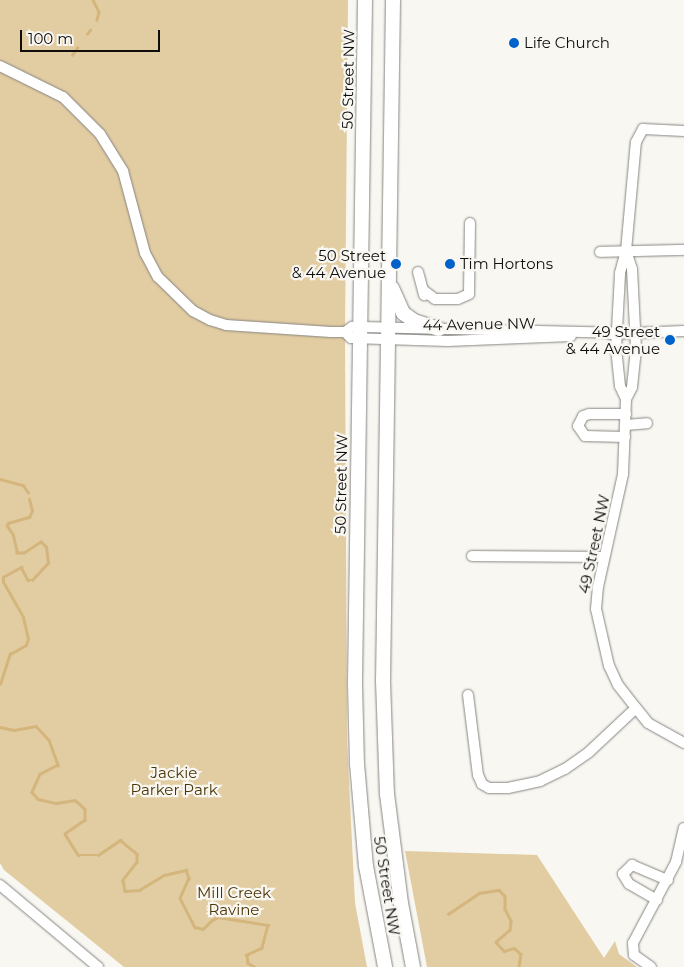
<!DOCTYPE html>
<style>
body{margin:0}
#map{position:relative;width:684px;height:967px;overflow:hidden;background:#f9f7f2;font-family:Montserrat,sans-serif}
div>[style]{position:absolute}
.green>*{inset:0;background:#e2cca2}
.stream>*{height:2.5px;margin:-1.25px;padding:0 1.25px;transform-origin:1.25px;border-radius:1.25px;background:#d4b67d}
.roads{filter:drop-shadow(0 0 1px #878581) drop-shadow(0 0 1px #878581)}
.minor>*{height:10px;margin:-5px;padding:0 5px;transform-origin:5px;border-radius:5px;background:#fff}
.major>*{height:14px;margin:-7px;padding:0 7px;transform-origin:7px;border-radius:7px;background:#fff}
.dots>*{width:14px;height:14px;translate:-50% -50%;box-sizing:border-box;border:2px solid #f9f7f2;border-radius:50%}
span{translate:-50% -50%;white-space:nowrap;text-align:center;line-height:1.15;-webkit-text-stroke:4.5px #f9f7f2;paint-order:stroke}
.poi-label{font-size:15px;color:#0f0e0d}
.left{translate:0 -50%;text-align:left}
.right{translate:-100% -50%;text-align:right}
.street-label{font-size:15px;color:#0f0e0d}
.park-label{font-size:15px;color:#4a3505}
.scale{position:absolute;left:20px;top:30px;width:140px;height:22px;box-sizing:border-box;border:2px solid #0f0e0d;border-top:0;padding-left:6px;font-size:15px;line-height:18px;white-space:nowrap;color:#0f0e0d;-webkit-text-stroke:4px #f9f7f2;paint-order:stroke}
</style>
<div id="map">
<div class="green">
<i style="clip-path:polygon(0 0,348px 0,345px 332px,347px 740px,355px 903px,367px 967px,124px 967px,4px 870px,0 863px)"></i>
<i style="clip-path:polygon(405px 851px,537px 855px,604px 958px,615px 941px,619px 954px,637px 967px,427px 967px)"></i>
</div>
<div class="stream">
<i style="left:93px;top:0;width:13px;rotate:63deg"></i>
<i style="left:99px;top:12px;width:8px;rotate:104deg"></i>
<i style="left:87px;top:34px;width:5px;rotate:-53deg"></i>
<i style="left:72px;top:55px;width:9px;rotate:-54deg"></i>
<i style="left:0;top:479px;width:24px;rotate:15deg"></i>
<i style="left:23px;top:485px;width:9px;rotate:54deg"></i>
<i style="left:0;top:684px;width:32px;rotate:-72deg"></i>
<i style="left:10px;top:654px;width:18px;rotate:-29deg"></i>
<i style="left:26px;top:645px;width:6px;rotate:-72deg"></i>
<i style="left:28px;top:639px;width:23px;rotate:-103deg"></i>
<i style="left:23px;top:617px;width:40px;rotate:-119.7deg"></i>
<i style="left:3px;top:582px;width:5px;rotate:-90deg"></i>
<i style="left:3px;top:577px;width:21px;rotate:-29deg"></i>
<i style="left:21px;top:567px;width:15px;rotate:62deg"></i>
<i style="left:28px;top:580px;width:4px"></i>
<i style="left:32px;top:580px;width:23px;rotate:-47deg"></i>
<i style="left:48px;top:563px;width:16px;rotate:-97deg"></i>
<i style="left:46px;top:547px;width:7px;rotate:-135deg"></i>
<i style="left:41px;top:542px;width:20px;rotate:147deg"></i>
<i style="left:24px;top:553px;width:7px;rotate:180deg"></i>
<i style="left:17px;top:553px;width:18px;rotate:-103deg"></i>
<i style="left:13px;top:535px;width:11px;rotate:-124deg"></i>
<i style="left:7px;top:526px;width:3px;rotate:-72deg"></i>
<i style="left:8px;top:523px;width:22px;rotate:-16deg"></i>
<i style="left:29px;top:517px;width:7px;rotate:-63deg"></i>
<i style="left:32px;top:511px;width:12px;rotate:-104deg"></i>
<i style="left:0;top:727px;width:14px;rotate:12deg"></i>
<i style="left:14px;top:730px;width:22px;rotate:-10deg"></i>
<i style="left:36px;top:726px;width:19px;rotate:47deg"></i>
<i style="left:49px;top:740px;width:27px;rotate:70deg"></i>
<i style="left:58px;top:765px;width:20px;rotate:153deg"></i>
<i style="left:40px;top:774px;width:20px;rotate:114deg"></i>
<i style="left:32px;top:792px;width:9px;rotate:49deg"></i>
<i style="left:38px;top:799px;width:18px;rotate:13deg"></i>
<i style="left:56px;top:803px;width:19px;rotate:-9deg"></i>
<i style="left:75px;top:800px;width:13px;rotate:42deg"></i>
<i style="left:85px;top:809px;width:11px;rotate:90deg"></i>
<i style="left:85px;top:820px;width:24px;rotate:145deg"></i>
<i style="left:65px;top:834px;width:25px;rotate:58deg"></i>
<i style="left:78px;top:855px;width:20px"></i>
<i style="left:98px;top:855px;width:27px;rotate:-34deg"></i>
<i style="left:120px;top:840px;width:22px;rotate:39deg"></i>
<i style="left:137px;top:854px;width:8px;rotate:90deg"></i>
<i style="left:137px;top:862px;width:23px;rotate:128deg"></i>
<i style="left:123px;top:880px;width:11px;rotate:80deg"></i>
<i style="left:125px;top:891px;width:14px;rotate:-4deg"></i>
<i style="left:139px;top:890px;width:29px;rotate:-31deg"></i>
<i style="left:164px;top:875px;width:23px;rotate:-13deg"></i>
<i style="left:186px;top:870px;width:9px;rotate:69deg"></i>
<i style="left:189px;top:878px;width:22px;rotate:114deg"></i>
<i style="left:180px;top:898px;width:33px;rotate:63deg"></i>
<i style="left:195px;top:927px;width:8px;rotate:14deg"></i>
<i style="left:203px;top:929px;width:13px;rotate:-45deg"></i>
<i style="left:212px;top:920px;width:7px;rotate:-27deg"></i>
<i style="left:218px;top:917px;width:51px;rotate:9.1deg"></i>
<i style="left:268px;top:925px;width:24px;rotate:105deg"></i>
<i style="left:262px;top:948px;width:17px;rotate:155deg"></i>
<i style="left:247px;top:955px;width:8px;rotate:83deg"></i>
<i style="left:248px;top:963px;width:8px;rotate:30deg"></i>
<i style="left:448px;top:914px;width:37px;rotate:-34deg"></i>
<i style="left:479px;top:893px;width:20px;rotate:-9deg"></i>
<i style="left:499px;top:890px;width:8px;rotate:45deg"></i>
<i style="left:505px;top:896px;width:13px;rotate:90deg"></i>
<i style="left:505px;top:909px;width:13px;rotate:63deg"></i>
<i style="left:511px;top:921px;width:9px;rotate:96deg"></i>
<i style="left:510px;top:930px;width:18px;rotate:139deg"></i>
<i style="left:496px;top:942px;width:12px;rotate:48deg"></i>
<i style="left:504px;top:951px;width:10px;rotate:-17deg"></i>
<i style="left:514px;top:948px;width:9px;rotate:41deg"></i>
<i style="left:521px;top:954px;width:13px;rotate:99deg"></i>
</div>
<div class="roads">
<div class="minor">
<i style="left:0;top:66px;width:70px;rotate:26.2deg"></i>
<i style="left:63px;top:97px;width:52px;rotate:45deg"></i>
<i style="left:100px;top:134px;width:44px;rotate:58.1deg"></i>
<i style="left:123px;top:171px;width:85px;rotate:75deg"></i>
<i style="left:145px;top:253px;width:27px;rotate:62deg"></i>
<i style="left:158px;top:277px;width:49px;rotate:44.2deg"></i>
<i style="left:193px;top:311px;width:19px;rotate:28deg"></i>
<i style="left:210px;top:320px;width:17px;rotate:17deg"></i>
<i style="left:226px;top:325px;width:105px;rotate:3.8deg"></i>
<i style="left:331px;top:332px;width:14px"></i>
<i style="left:345px;top:332px;width:9px;rotate:-36deg"></i>
<i style="left:352px;top:327px;width:8px"></i>
<i style="left:360px;top:327px;width:256px;rotate:1.3deg"></i>
<i style="left:600px;top:252px;width:84px;rotate:-1.4deg"></i>
<i style="left:418px;top:272px;width:24px;rotate:75deg"></i>
<i style="left:423px;top:290px;width:15px;rotate:37deg"></i>
<i style="left:435px;top:299px;width:23px"></i>
<i style="left:458px;top:299px;width:12px;rotate:-24deg"></i>
<i style="left:469px;top:294px;width:71px;rotate:-89.2deg"></i>
<i style="left:345px;top:332px;width:8px;rotate:45deg"></i>
<i style="left:351px;top:338px;width:97px;rotate:1.8deg"></i>
<i style="left:448px;top:341px;width:123px;rotate:-2.3deg"></i>
<i style="left:610px;top:334px;width:74px;rotate:-2.3deg"></i>
<i style="left:626px;top:399px;width:13px;rotate:-63deg"></i>
<i style="left:632px;top:387px;width:39px;rotate:-84deg"></i>
<i style="left:636px;top:348px;width:79px;rotate:-92.9deg"></i>
<i style="left:632px;top:269px;width:19px;rotate:-108deg"></i>
<i style="left:626px;top:425px;width:21px;rotate:-5deg"></i>
<i style="left:625px;top:437px;width:40px;rotate:-178.6deg"></i>
<i style="left:585px;top:436px;width:12px;rotate:-125deg"></i>
<i style="left:578px;top:426px;width:11px;rotate:-63deg"></i>
<i style="left:583px;top:416px;width:6px;rotate:-18deg"></i>
<i style="left:589px;top:414px;width:37px"></i>
<i style="left:472px;top:556px;width:132px;rotate:0.4deg"></i>
<i style="left:468px;top:695px;width:81px;rotate:82.9deg"></i>
<i style="left:478px;top:775px;width:10px;rotate:66deg"></i>
<i style="left:482px;top:784px;width:8px;rotate:30deg"></i>
<i style="left:489px;top:788px;width:19px"></i>
<i style="left:508px;top:788px;width:33px;rotate:-12deg"></i>
<i style="left:540px;top:781px;width:28px;rotate:-26deg"></i>
<i style="left:565px;top:769px;width:29px;rotate:-35deg"></i>
<i style="left:589px;top:752px;width:64px;rotate:-43.1deg"></i>
<i style="left:636px;top:708px;width:19px;rotate:51deg"></i>
<i style="left:648px;top:723px;width:41px;rotate:29.1deg"></i>
<i style="left:636px;top:708px;width:29px;rotate:-128deg"></i>
<i style="left:618px;top:685px;width:21px;rotate:-115deg"></i>
<i style="left:609px;top:666px;width:58px;rotate:-102.8deg"></i>
<i style="left:596px;top:609px;width:22px;rotate:-85deg"></i>
<i style="left:598px;top:587px;width:116px;rotate:-77.5deg"></i>
<i style="left:623px;top:474px;width:75px;rotate:-87.7deg"></i>
<i style="left:626px;top:399px;width:14px;rotate:-115deg"></i>
<i style="left:620px;top:386px;width:38px;rotate:-96deg"></i>
<i style="left:616px;top:348px;width:75px;rotate:-86.9deg"></i>
<i style="left:620px;top:273px;width:23px;rotate:-75deg"></i>
<i style="left:626px;top:251px;width:109px;rotate:-84.8deg"></i>
<i style="left:636px;top:142px;width:15px;rotate:-62deg"></i>
<i style="left:643px;top:129px;width:41px;rotate:2.8deg"></i>
<i style="left:0;top:885px;width:128px;rotate:39.9deg"></i>
<i style="left:657px;top:900px;width:32px;rotate:-150deg"></i>
<i style="left:629px;top:884px;width:12px;rotate:-121deg"></i>
<i style="left:623px;top:874px;width:13px;rotate:-45deg"></i>
<i style="left:632px;top:865px;width:39px;rotate:23deg"></i>
<i style="left:651px;top:967px;width:21px;rotate:-145deg"></i>
<i style="left:634px;top:955px;width:12px;rotate:-95deg"></i>
<i style="left:633px;top:943px;width:92px;rotate:-62deg"></i>
<i style="left:676px;top:862px;width:35px;rotate:-77deg"></i>
</div>
<div class="major">
<i style="left:365px;top:0;width:684px;rotate:90.84deg"></i>
<i style="left:355px;top:684px;width:80px;rotate:88.6deg"></i>
<i style="left:357px;top:764px;width:102px;rotate:85deg"></i>
<i style="left:366px;top:866px;width:103px;rotate:79.3deg"></i>
<i style="left:393px;top:0;width:681px;rotate:90.84deg"></i>
<i style="left:383px;top:681px;width:113px;rotate:88deg"></i>
<i style="left:387px;top:794px;width:110px;rotate:82.7deg"></i>
<i style="left:401px;top:903px;width:65px;rotate:79.4deg"></i>
<i style="left:392px;top:288px;width:27px;rotate:66deg"></i>
<i style="left:403px;top:313px;width:14px;rotate:36deg"></i>
<i style="left:414px;top:321px;width:26px;rotate:18deg"></i>
</div>
</div>
<div class="dots">
<i style="left:514px;top:43px;background:#0062ca"></i>
<i style="left:396px;top:264px;background:#0062ca"></i>
<i style="left:450px;top:264px;background:#0062ca"></i>
<i style="left:670px;top:340px;background:#0062ca"></i>
</div>
<div class="poi-label">
<span class="left" style="left:524px;top:43px">Life Church</span>
<span class="right" style="left:386px;top:264px">50 Street<br>&amp; 44 Avenue</span>
<span class="left" style="left:460px;top:264px">Tim Hortons</span>
<span class="right" style="left:660px;top:340px">49 Street<br>&amp; 44 Avenue</span>
</div>
<div class="street-label">
<span style="left:348px;top:79px;rotate:-89deg">50 Street NW</span>
<span style="left:479px;top:324px;rotate:-1deg">44 Avenue NW</span>
<span style="left:341px;top:484px;rotate:-89deg">50 Street NW</span>
<span style="left:594px;top:544px;rotate:-78deg">49 Street NW</span>
<span style="left:387px;top:886px;rotate:81deg">50 Street NW</span>
</div>
<div class="park-label">
<span style="left:174px;top:781px">Jackie<br>Parker Park</span>
<span style="left:234px;top:901px">Mill Creek<br>Ravine</span>
</div>
<div class="scale">100 m</div>
</div>
